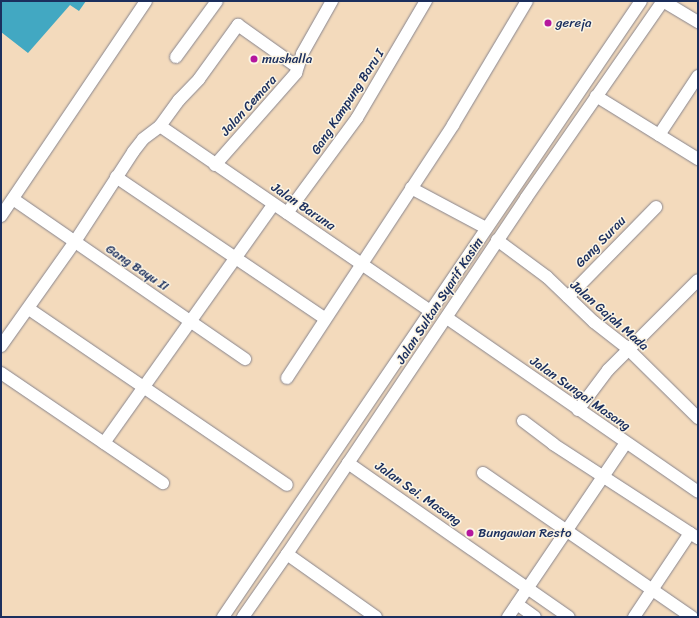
<!DOCTYPE html>
<style>
body{margin:0}
#map{position:relative;width:699px;height:618px;overflow:hidden;background:#f3dabc;font-family:Sriracha,sans-serif}
div>[style]{position:absolute}
.water>*{inset:0;background:#42a8c2}
.roads{filter:drop-shadow(0 0 1px #87848d) drop-shadow(0 0 1px #87848d)}
.minor>*{height:12px;margin:-6px;padding:0 6px;transform-origin:6px;border-radius:6px;background:#fff}
.dots>*{width:11px;height:11px;translate:-50% -50%;box-sizing:border-box;border:2px solid #fcf5e5;border-radius:50%}
span{translate:-50% -50%;white-space:nowrap;text-align:center;line-height:1.15;-webkit-text-stroke:3px #fcf5e5;paint-order:stroke}
.poi-label{font-size:13px;color:#1b2f5e}
.left{translate:0 -50%;text-align:left}
.street-label{font-size:13px;color:#1b2f5e}
.frame{position:absolute;inset:0;border:2px solid #1b2f5e;pointer-events:none}
</style>
<div id="map">
<div class="water">
<i style="clip-path:polygon(1px 1px,86px 1px,79px 11px,70px 5px,28px 53px,1px 32px)"></i>
</div>
<div class="roads">
<div class="minor">
<i style="left:176px;top:57px;width:69px;rotate:-53.8deg"></i>
<i style="left:596px;top:96px;width:120px;rotate:31.7deg"></i>
<i style="left:160px;top:126px;width:327px;rotate:34.4deg"></i>
<i style="left:659px;top:135px;width:71px;rotate:-56.5deg"></i>
<i style="left:215px;top:165px;width:123px;rotate:-48.6deg"></i>
<i style="left:296px;top:73px;width:20px;rotate:-72deg"></i>
<i style="left:302px;top:54px;width:61px;rotate:-60.5deg"></i>
<i style="left:116px;top:177px;width:251px;rotate:34.1deg"></i>
<i style="left:411px;top:188px;width:85px;rotate:28.1deg"></i>
<i style="left:13px;top:199px;width:282px;rotate:34.6deg"></i>
<i style="left:287px;top:213px;width:118px;rotate:-53.6deg"></i>
<i style="left:357px;top:118px;width:136px;rotate:-59.5deg"></i>
<i style="left:1px;top:216px;width:259px;rotate:-56deg"></i>
<i style="left:497px;top:240px;width:62px;rotate:36.5deg"></i>
<i style="left:547px;top:277px;width:65px;rotate:43.8deg"></i>
<i style="left:594px;top:322px;width:39px;rotate:38deg"></i>
<i style="left:625px;top:346px;width:103px;rotate:44.6deg"></i>
<i style="left:568px;top:297px;width:126px;rotate:-45.6deg"></i>
<i style="left:29px;top:309px;width:312px;rotate:34.3deg"></i>
<i style="left:447px;top:318px;width:305px;rotate:34.7deg"></i>
<i style="left:1px;top:346px;width:126px;rotate:-54.7deg"></i>
<i style="left:74px;top:243px;width:108px;rotate:-57deg"></i>
<i style="left:133px;top:152px;width:16px;rotate:-52deg"></i>
<i style="left:143px;top:139px;width:21px;rotate:-37deg"></i>
<i style="left:160px;top:126px;width:32px;rotate:-54deg"></i>
<i style="left:179px;top:100px;width:29px;rotate:-46deg"></i>
<i style="left:199px;top:79px;width:67px;rotate:-54.2deg"></i>
<i style="left:238px;top:25px;width:72px;rotate:35.4deg"></i>
<i style="left:1px;top:373px;width:196px;rotate:34.2deg"></i>
<i style="left:287px;top:378px;width:303px;rotate:-56.7deg"></i>
<i style="left:453px;top:125px;width:144px;rotate:-59.2deg"></i>
<i style="left:578px;top:410px;width:50px;rotate:-53.1deg"></i>
<i style="left:608px;top:370px;width:127px;rotate:-45deg"></i>
<i style="left:523px;top:421px;width:38px;rotate:37deg"></i>
<i style="left:553px;top:444px;width:173px;rotate:33deg"></i>
<i style="left:104px;top:443px;width:292px;rotate:-54.6deg"></i>
<i style="left:348px;top:463px;width:269px;rotate:34.9deg"></i>
<i style="left:483px;top:473px;width:254px;rotate:34.6deg"></i>
<i style="left:287px;top:554px;width:109px;rotate:35.3deg"></i>
<i style="left:517px;top:604px;width:22px;rotate:36deg"></i>
<i style="left:223px;top:617px;width:744px;rotate:-55.84deg"></i>
<i style="left:243px;top:617px;width:77px;rotate:-55.1deg"></i>
<i style="left:287px;top:554px;width:429px;rotate:-56.1deg"></i>
<i style="left:526px;top:198px;width:240px;rotate:-55.2deg"></i>
<i style="left:663px;top:1px;width:41px;rotate:31deg"></i>
<i style="left:508px;top:617px;width:210px;rotate:-55.9deg"></i>
<i style="left:634px;top:617px;width:101px;rotate:-56.3deg"></i>
</div>
</div>
<div class="dots">
<i style="left:548px;top:23px;background:#b5179e"></i>
<i style="left:254px;top:59px;background:#b5179e"></i>
<i style="left:470px;top:533px;background:#b5179e"></i>
</div>
<div class="poi-label">
<span class="left" style="left:556px;top:23px">gereja</span>
<span class="left" style="left:262px;top:59px">mushalla</span>
<span class="left" style="left:478px;top:533px">Bungawan Resto</span>
</div>
<div class="street-label">
<span style="left:348px;top:102px;rotate:-57deg">Gang Kampung Baru I</span>
<span style="left:249px;top:106px;rotate:-48deg">Jalan Cemara</span>
<span style="left:303px;top:207px;rotate:34deg">Jalan Baruna</span>
<span style="left:601px;top:242px;rotate:-46deg">Gang Surau</span>
<span style="left:137px;top:268px;rotate:34deg">Gang Bayu II</span>
<span style="left:440px;top:301px;rotate:-57deg">Jalan Sultan Syarif Kasim</span>
<span style="left:609px;top:316px;rotate:41deg">Jalan Gajah Mada</span>
<span style="left:580px;top:394px;rotate:35deg">Jalan Sungai Masang</span>
<span style="left:418px;top:494px;rotate:35deg">Jalan Sei. Masang</span>
</div>
<div class="frame"></div>
</div>
